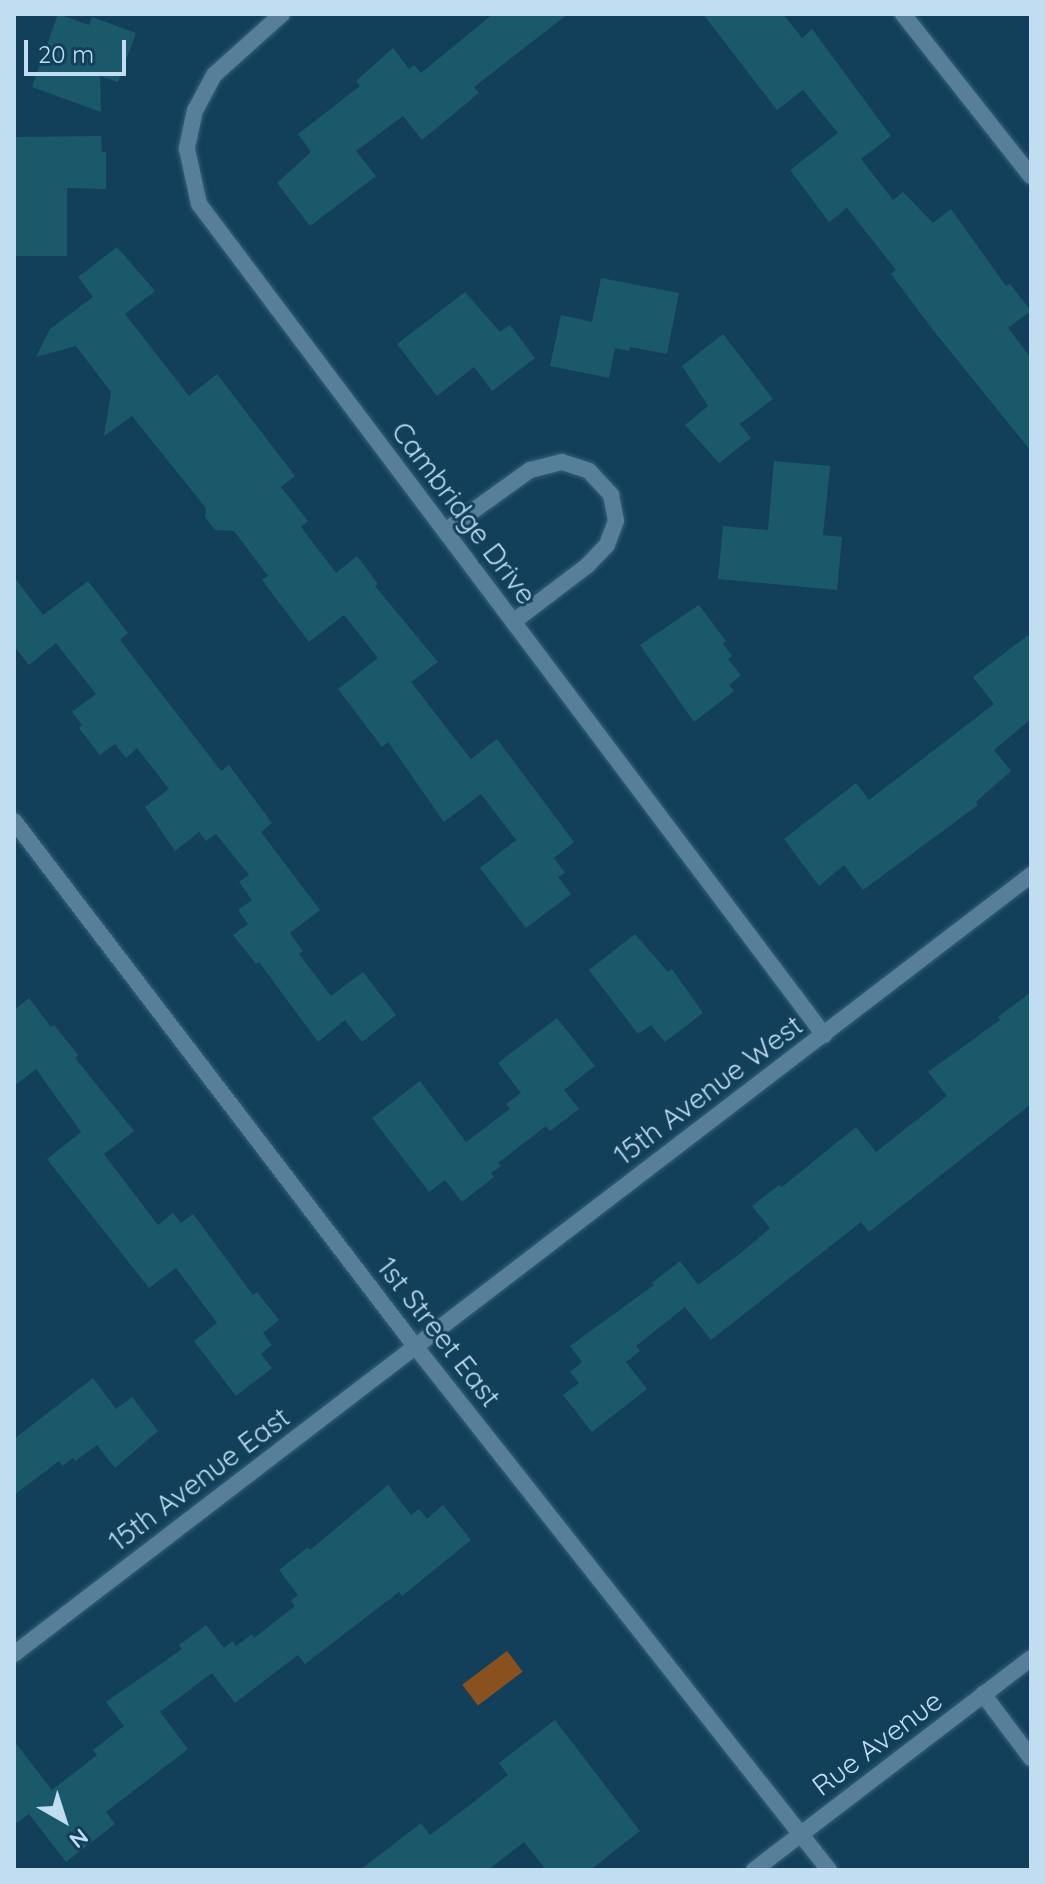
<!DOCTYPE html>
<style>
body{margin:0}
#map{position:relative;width:1045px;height:1884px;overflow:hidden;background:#12405b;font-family:Quicksand,sans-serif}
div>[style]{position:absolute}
.green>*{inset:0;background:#89511d;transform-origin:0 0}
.building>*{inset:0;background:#1a596a}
.roads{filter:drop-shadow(0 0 2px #355f79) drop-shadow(0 0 2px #355f79)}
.service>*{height:16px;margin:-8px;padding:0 8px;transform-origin:8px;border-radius:8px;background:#587f99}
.minor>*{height:16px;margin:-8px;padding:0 8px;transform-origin:8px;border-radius:8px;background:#587f99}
span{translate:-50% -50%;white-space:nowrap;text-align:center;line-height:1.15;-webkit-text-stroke:6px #12405b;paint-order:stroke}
.street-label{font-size:28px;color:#c0ddf2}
.frame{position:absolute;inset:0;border:16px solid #c0ddf2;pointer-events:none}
.north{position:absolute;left:24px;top:1780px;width:80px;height:80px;-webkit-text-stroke:6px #12405b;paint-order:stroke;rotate:141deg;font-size:22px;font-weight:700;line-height:32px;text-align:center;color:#c0ddf2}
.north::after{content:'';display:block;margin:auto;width:28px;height:36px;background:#c0ddf2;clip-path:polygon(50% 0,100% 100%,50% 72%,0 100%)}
.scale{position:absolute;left:24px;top:40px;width:102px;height:36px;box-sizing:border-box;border:4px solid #c0ddf2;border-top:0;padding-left:10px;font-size:24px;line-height:28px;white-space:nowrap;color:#c0ddf2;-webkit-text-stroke:6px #12405b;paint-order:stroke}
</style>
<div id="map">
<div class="green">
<i style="left:507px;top:1651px;width:26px;height:56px;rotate:53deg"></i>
</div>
<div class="building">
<i style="clip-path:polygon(58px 14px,89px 25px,92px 17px,136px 33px,118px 82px,100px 76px,101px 112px,32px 87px)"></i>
<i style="clip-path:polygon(493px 14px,568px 14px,474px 87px,479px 93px,422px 140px,403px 116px,356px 151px,376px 176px,310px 226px,277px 183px,311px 152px,298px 134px,360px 86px,356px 81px,393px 48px,409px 69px,414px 65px,421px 73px)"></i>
<i style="clip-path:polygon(703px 14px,783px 14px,802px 38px,812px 29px,891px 136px,861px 159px,893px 200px,903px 192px,933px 223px,951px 209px,1006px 286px,1010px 284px,1031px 311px,1008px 328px,1031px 358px,1031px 451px,933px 330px,891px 274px,896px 270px,847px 208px,829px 222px,790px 170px,838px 133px,803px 90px,777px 110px)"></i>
<i style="clip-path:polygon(101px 136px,102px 152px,106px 152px,106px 189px,67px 188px,67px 256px,14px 256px,14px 137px)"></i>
<i style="clip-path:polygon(117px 247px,155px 291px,125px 314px,189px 396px,217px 374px,295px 476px,281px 487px,308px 521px,301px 527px,336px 573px,357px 556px,378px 584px,375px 586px,438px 662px,411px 682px,448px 730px,471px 759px,497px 739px,574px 842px,554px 858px,565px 873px,558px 877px,571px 894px,526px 928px,480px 868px,516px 840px,481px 794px,444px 822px,388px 742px,382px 747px,338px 689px,378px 658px,344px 615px,309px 642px,262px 580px,268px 576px,234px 531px,215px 530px,205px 517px,206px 508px,132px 416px,104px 436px,111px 392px,76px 346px,36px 357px,50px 329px,93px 297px,78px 277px)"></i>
<i style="clip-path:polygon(601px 278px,679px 293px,667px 354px,630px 347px,629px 351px,615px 348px,609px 378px,550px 366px,561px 315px,592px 322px)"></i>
<i style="clip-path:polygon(465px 292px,500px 332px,510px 325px,535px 358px,492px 391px,474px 367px,437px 396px,397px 344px)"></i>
<i style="clip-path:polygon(723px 334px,773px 399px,740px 424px,751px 438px,719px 463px,685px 425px,708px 406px,682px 366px)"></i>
<i style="clip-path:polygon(774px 461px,830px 466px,823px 535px,842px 537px,837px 590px,718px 579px,723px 526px,768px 530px)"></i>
<i style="clip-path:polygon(14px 577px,43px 615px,88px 581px,128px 633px,120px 640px,221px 771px,229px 765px,272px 823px,261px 832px,320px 910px,290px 933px,303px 951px,299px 954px,331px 996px,363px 972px,396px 1015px,362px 1042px,345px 1020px,318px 1042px,259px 962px,256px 964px,233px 935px,248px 924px,238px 910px,252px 900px,239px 882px,249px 875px,216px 834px,206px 841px,199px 832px,175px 851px,145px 807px,169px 789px,137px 748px,126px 758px,115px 744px,100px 755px,79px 728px,82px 725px,72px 712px,96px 694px,56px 643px,29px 665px,14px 646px)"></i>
<i style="clip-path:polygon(699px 605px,726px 641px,723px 644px,732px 656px,728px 659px,741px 675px,729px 685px,734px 691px,694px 722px,640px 645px)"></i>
<i style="clip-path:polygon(1031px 633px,1031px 719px,994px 750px,1011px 771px,976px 802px,978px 805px,863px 890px,844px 865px,819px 886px,784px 839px,856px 783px,869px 800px,994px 704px,973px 677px)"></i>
<i style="clip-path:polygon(635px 934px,668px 972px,672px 969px,703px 1013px,665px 1042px,651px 1025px,638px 1034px,589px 970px)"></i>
<i style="clip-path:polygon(1031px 992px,1031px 1104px,869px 1232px,861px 1222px,711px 1340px,685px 1307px,636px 1346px,640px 1351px,626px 1362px,647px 1389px,592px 1432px,563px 1395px,579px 1383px,570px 1372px,582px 1362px,570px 1346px,654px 1285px,652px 1283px,680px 1261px,698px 1285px,746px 1249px,770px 1228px,752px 1206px,779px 1185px,782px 1187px,856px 1127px,876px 1152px,947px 1096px,928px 1072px,1000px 1020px,998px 1017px)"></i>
<i style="clip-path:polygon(29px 998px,51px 1027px,54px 1025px,78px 1055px,75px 1058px,134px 1131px,104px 1154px,125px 1182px,158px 1225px,173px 1213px,181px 1223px,193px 1214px,253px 1295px,257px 1292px,279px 1320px,263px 1333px,272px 1345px,261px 1354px,272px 1368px,236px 1396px,194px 1341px,217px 1323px,176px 1268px,149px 1288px,47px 1159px,81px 1132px,36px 1069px,14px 1086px,14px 1010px)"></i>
<i style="clip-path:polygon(557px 1018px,595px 1066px,564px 1090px,579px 1109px,550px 1131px,546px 1126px,498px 1163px,501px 1166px,491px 1173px,494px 1177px,462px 1202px,445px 1180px,429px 1192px,372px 1118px,420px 1081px,466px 1142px,510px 1109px,506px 1104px,521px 1093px,498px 1063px)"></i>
<i style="clip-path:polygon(93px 1378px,116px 1409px,132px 1397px,158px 1431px,115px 1468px,97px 1445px,75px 1461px,73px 1458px,62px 1466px,59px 1461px,14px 1495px,14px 1439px)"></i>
<i style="clip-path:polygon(388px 1485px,411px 1515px,419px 1509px,427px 1519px,443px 1505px,471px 1540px,402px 1596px,399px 1592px,305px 1664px,298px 1655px,235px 1703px,212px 1673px,160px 1712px,188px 1749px,106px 1812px,115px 1824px,66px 1862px,29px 1814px,14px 1825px,14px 1741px,52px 1790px,97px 1755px,93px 1750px,124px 1726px,106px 1702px,182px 1649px,179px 1645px,206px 1625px,224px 1648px,233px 1641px,236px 1646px,252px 1634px,254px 1638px,295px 1606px,291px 1601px,298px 1595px,279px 1570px,308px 1547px,310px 1550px)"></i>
<i style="clip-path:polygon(555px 1720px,640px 1831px,590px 1870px,546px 1870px,524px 1842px,488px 1870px,360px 1870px,421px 1823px,430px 1835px,471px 1804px,508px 1775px,499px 1763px)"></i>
</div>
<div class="roads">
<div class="service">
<i style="left:983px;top:1694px;width:80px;rotate:53.1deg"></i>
</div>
<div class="minor">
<i style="left:282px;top:14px;width:91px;rotate:138.1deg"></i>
<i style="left:214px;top:75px;width:40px;rotate:118deg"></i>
<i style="left:195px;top:110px;width:40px;rotate:102deg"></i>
<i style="left:187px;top:149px;width:56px;rotate:77.7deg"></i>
<i style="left:199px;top:204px;width:1040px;rotate:53.05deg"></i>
<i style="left:903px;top:14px;width:206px;rotate:51.7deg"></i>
<i style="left:445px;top:531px;width:105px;rotate:-35.7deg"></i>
<i style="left:530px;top:470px;width:33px;rotate:-14deg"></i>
<i style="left:562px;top:462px;width:28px;rotate:18deg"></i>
<i style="left:589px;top:471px;width:33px;rotate:47deg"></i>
<i style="left:611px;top:495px;width:26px;rotate:79deg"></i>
<i style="left:616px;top:521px;width:26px;rotate:111deg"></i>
<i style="left:607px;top:545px;width:28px;rotate:134deg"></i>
<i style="left:588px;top:565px;width:94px;rotate:142.8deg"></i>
<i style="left:14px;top:821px;width:661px;rotate:52.63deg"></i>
<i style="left:415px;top:1346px;width:668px;rotate:51.69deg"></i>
<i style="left:14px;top:1654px;width:1281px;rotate:-37.45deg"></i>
<i style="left:754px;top:1870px;width:349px;rotate:-37.4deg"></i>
</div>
</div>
<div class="street-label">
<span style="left:464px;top:513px;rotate:53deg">Cambridge Drive</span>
<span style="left:708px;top:1090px;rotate:-37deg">15th Avenue West</span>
<span style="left:439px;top:1332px;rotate:52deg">1st Street East</span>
<span style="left:199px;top:1479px;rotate:-37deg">15th Avenue East</span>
<span style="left:877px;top:1743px;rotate:-37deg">Rue Avenue</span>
</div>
<div class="frame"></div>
<div class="north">N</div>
<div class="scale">20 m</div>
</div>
